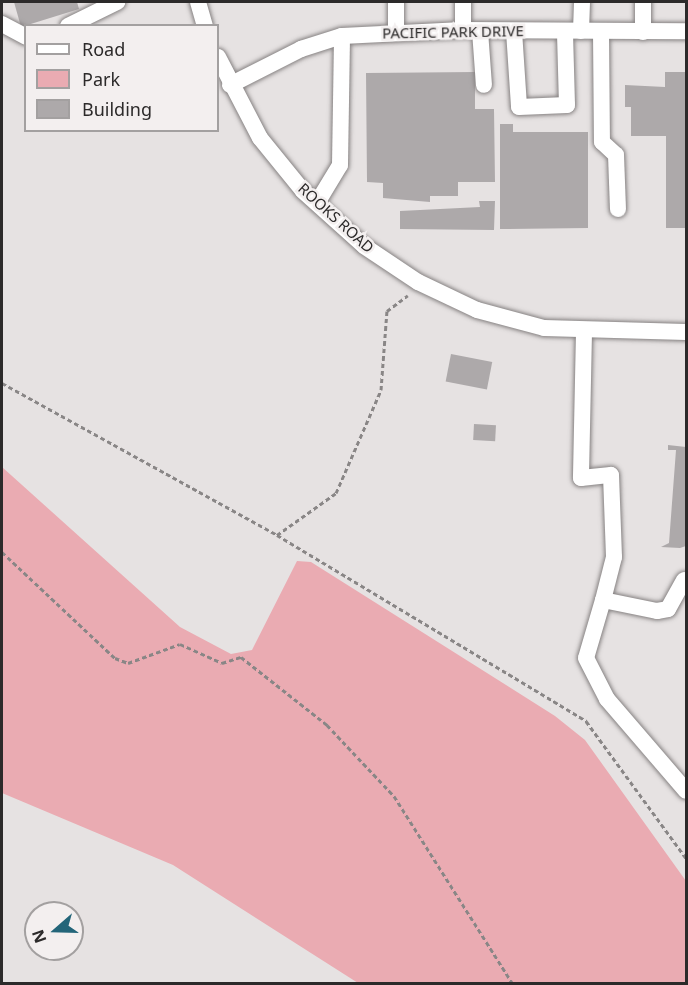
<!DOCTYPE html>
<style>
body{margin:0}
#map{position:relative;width:688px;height:985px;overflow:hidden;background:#e6e2e2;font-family:"Noto Sans",sans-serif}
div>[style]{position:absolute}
.green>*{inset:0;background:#eaabb2}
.building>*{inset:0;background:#ada9aa;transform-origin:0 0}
.path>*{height:3px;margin-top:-1.5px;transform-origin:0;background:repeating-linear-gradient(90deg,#898686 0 4.5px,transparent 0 7.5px)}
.roads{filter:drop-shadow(0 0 2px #868282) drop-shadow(0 0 2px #868282)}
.minor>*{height:16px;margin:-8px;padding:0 8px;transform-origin:8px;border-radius:8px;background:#fff}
span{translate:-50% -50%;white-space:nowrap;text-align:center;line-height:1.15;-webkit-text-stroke:5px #f3efef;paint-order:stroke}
.street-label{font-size:15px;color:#2c2a2a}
.frame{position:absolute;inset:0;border:3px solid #2c2a2a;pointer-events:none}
.legend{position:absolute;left:24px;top:24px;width:195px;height:108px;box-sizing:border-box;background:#f3efef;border:2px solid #a3a0a0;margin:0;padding:8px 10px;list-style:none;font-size:18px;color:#2c2a2a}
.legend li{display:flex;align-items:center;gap:12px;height:30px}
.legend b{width:30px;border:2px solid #a3a0a0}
.north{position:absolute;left:24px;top:901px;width:60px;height:60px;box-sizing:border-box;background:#f3efef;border:2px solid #a3a0a0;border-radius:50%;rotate:250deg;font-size:16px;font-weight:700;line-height:24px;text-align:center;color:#2c2a2a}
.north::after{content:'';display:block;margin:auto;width:21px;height:27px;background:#236579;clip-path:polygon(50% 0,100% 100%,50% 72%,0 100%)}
</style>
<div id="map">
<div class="green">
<i style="clip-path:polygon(2px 467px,180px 627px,231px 654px,252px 650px,297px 561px,311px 562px,555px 716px,585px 740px,686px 881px,686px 983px,358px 983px,173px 865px,2px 793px)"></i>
</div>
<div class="building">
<i style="clip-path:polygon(14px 2px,77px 2px,79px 9px,21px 27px)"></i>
<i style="clip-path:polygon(475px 72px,475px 109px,494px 109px,495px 182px,458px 182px,458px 196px,430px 196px,430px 202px,383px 198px,383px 183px,367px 182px,366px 73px)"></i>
<i style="clip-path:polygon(665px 72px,686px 72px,686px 228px,666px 228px,666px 136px,631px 136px,631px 107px,625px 107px,625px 85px,665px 87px)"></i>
<i style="clip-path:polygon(500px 124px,513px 124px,513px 132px,588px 132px,588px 228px,500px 229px)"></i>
<i style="clip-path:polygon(479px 201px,495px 201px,494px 230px,400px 229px,400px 211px,480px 207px)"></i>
<i style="left:451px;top:354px;width:42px;height:28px;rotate:11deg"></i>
<i style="left:474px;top:424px;width:22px;height:16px;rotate:3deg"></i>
<i style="clip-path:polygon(668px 445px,686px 447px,686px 546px,680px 548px,661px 547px,669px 543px,676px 450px,668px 450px)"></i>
</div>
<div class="path">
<i style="left:2px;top:383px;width:314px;rotate:28.9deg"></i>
<i style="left:277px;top:535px;width:361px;rotate:31deg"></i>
<i style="left:586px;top:721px;width:170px;rotate:53.9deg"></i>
<i style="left:277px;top:535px;width:72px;rotate:-35.4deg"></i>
<i style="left:336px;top:493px;width:112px;rotate:-66.4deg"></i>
<i style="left:381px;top:390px;width:79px;rotate:-85.7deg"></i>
<i style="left:387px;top:311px;width:26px;rotate:-37deg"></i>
<i style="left:2px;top:552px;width:155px;rotate:43.2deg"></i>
<i style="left:115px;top:658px;width:14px;rotate:21deg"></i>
<i style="left:128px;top:663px;width:55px;rotate:-20.1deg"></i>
<i style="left:180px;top:644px;width:46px;rotate:24.3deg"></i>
<i style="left:222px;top:663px;width:20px;rotate:-18deg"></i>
<i style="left:241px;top:657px;width:110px;rotate:38.3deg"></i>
<i style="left:327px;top:725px;width:98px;rotate:46.7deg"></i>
<i style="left:394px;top:796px;width:222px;rotate:57.7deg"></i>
</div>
<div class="roads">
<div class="minor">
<i style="left:198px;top:2px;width:25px;rotate:74deg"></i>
<i style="left:463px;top:2px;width:28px;rotate:90deg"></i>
<i style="left:643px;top:2px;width:30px;rotate:90deg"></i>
<i style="left:2px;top:24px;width:27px;rotate:28deg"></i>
<i style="left:68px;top:26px;width:55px;rotate:-26.1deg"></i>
<i style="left:480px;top:31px;width:54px;rotate:85.8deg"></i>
<i style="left:514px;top:31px;width:76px;rotate:86.2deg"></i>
<i style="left:519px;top:107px;width:48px;rotate:-2.4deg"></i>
<i style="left:567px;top:105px;width:73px;rotate:-91.6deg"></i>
<i style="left:581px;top:31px;width:29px;rotate:-88deg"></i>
<i style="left:396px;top:32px;width:30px;rotate:-90deg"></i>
<i style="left:601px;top:32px;width:110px;rotate:89.5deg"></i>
<i style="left:602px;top:142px;width:19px;rotate:43deg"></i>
<i style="left:616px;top:155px;width:54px;rotate:87.9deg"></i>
<i style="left:218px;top:57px;width:91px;rotate:62.6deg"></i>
<i style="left:260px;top:138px;width:68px;rotate:50.9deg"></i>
<i style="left:303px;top:191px;width:82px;rotate:42deg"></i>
<i style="left:364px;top:246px;width:65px;rotate:33.7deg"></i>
<i style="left:418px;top:282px;width:65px;rotate:25.4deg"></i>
<i style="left:477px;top:310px;width:69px;rotate:15deg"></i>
<i style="left:544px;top:328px;width:142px;rotate:1.6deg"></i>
<i style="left:230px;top:85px;width:80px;rotate:-26.9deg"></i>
<i style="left:301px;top:49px;width:43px;rotate:-17.6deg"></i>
<i style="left:342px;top:36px;width:121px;rotate:-2.8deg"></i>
<i style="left:463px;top:30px;width:223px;rotate:0.3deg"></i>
<i style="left:317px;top:203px;width:44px;rotate:-58.8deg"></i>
<i style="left:340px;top:165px;width:129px;rotate:-89.1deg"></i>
<i style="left:584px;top:332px;width:146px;rotate:91.2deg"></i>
<i style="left:581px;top:478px;width:30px;rotate:-6deg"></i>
<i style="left:611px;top:475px;width:82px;rotate:87.9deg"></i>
<i style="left:614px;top:557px;width:44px;rotate:104.3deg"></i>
<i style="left:603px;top:600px;width:55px;rotate:11.5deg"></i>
<i style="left:657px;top:611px;width:11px;rotate:-10deg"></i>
<i style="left:668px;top:609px;width:33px;rotate:-61deg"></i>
<i style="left:603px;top:600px;width:60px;rotate:106.3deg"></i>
<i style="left:586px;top:658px;width:46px;rotate:62.9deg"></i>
<i style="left:607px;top:699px;width:121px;rotate:49.3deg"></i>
</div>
</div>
<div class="street-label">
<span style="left:453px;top:32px;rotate:-1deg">PACIFIC PARK DRIVE</span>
<span style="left:336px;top:218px;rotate:42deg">ROOKS ROAD</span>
</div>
<div class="frame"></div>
<ul class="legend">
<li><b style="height:8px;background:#fff"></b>Road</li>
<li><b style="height:16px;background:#eaabb2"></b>Park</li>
<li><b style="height:16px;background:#ada9aa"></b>Building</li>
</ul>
<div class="north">N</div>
</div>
